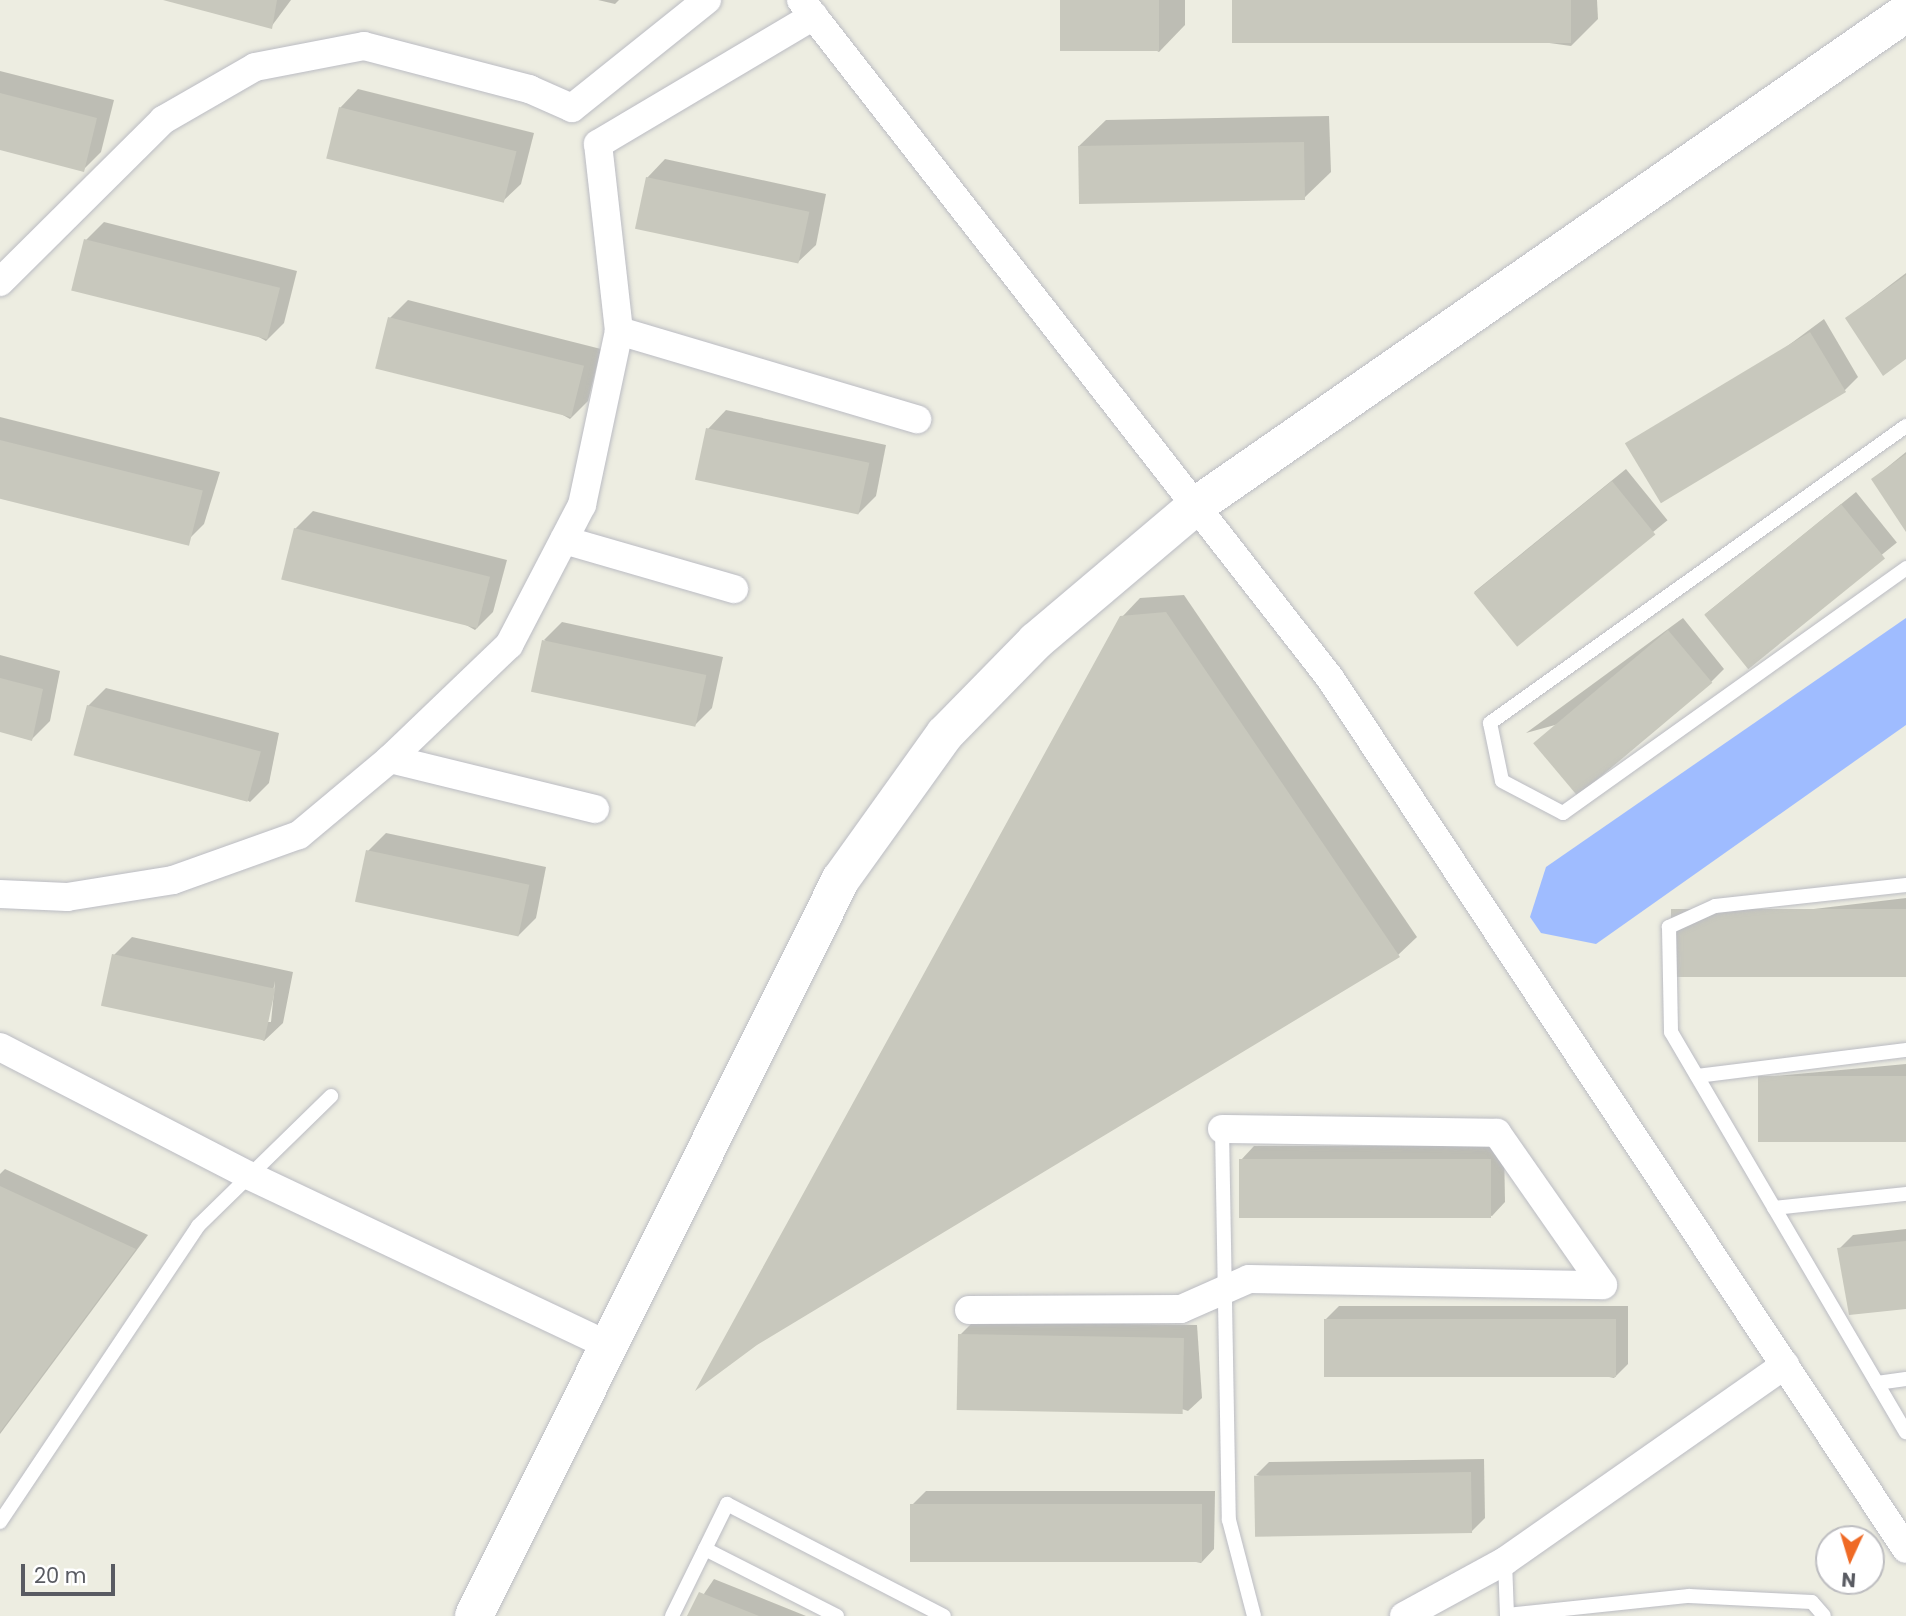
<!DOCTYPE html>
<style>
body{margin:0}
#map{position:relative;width:1906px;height:1616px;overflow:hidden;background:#edede1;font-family:Poppins,sans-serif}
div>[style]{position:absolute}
.water>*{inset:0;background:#9fbcff}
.shadow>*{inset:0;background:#0003;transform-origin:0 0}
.building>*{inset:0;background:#c8c8bd;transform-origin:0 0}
.roads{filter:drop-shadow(0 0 2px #bbbcc3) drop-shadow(0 0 2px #bbbcc3)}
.lane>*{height:14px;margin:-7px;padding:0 7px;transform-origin:7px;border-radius:7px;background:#fff}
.street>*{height:28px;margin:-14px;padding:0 14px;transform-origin:14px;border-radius:14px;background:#fff}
.secondary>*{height:38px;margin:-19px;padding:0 19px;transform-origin:19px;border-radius:19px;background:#fff}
span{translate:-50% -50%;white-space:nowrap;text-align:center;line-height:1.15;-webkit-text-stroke:7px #fff;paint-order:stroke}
.north{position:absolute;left:1815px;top:1525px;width:70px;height:70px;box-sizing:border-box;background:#fff;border:2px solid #bdbdc0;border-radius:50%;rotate:184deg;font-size:19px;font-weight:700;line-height:28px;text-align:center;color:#595b62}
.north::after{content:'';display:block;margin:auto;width:24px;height:32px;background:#ef6a25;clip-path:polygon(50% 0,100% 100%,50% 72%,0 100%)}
.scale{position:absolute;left:21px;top:1564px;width:94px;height:32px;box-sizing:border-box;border:4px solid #595b62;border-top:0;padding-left:9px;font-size:21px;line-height:24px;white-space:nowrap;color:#595b62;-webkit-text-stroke:5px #fff;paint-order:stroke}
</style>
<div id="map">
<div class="water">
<i style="clip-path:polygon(1906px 618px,1906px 725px,1596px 944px,1541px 933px,1530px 917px,1546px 867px)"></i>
</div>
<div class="shadow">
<i style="clip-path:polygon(166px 0,291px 0,271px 27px)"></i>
<i style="clip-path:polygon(598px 0,619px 0,615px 4px)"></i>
<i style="clip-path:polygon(1062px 0,1185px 0,1185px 25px,1159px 52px)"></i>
<i style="clip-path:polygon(1233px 0,1597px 0,1598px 19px,1571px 46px)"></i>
<i style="clip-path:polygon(0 71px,114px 100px,101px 152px,83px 170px,0 148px)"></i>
<i style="clip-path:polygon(358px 89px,534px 133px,521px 184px,502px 202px,340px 108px)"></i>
<i style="clip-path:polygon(1329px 116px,1331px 172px,1304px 198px,1079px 146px,1106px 120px)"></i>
<i style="clip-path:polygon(665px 159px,826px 194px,816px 245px,797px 263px,647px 178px)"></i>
<i style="clip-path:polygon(104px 222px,297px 271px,284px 323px,266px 341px,86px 240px)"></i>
<i style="clip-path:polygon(1906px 273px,1906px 357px,1847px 318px)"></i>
<i style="clip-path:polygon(408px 300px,601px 349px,588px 401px,570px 419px,390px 318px)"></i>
<i style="clip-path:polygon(1824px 319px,1858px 377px,1845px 390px,1637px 457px)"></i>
<i style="clip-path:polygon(726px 410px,886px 445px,876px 496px,858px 514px,708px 429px)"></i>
<i style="clip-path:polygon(0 417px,220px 472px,204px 524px,186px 542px,0 495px)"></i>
<i style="clip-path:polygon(1906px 452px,1906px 529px,1873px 479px)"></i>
<i style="left:1626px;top:469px;width:66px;height:195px;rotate:51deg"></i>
<i style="left:1856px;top:492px;width:65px;height:194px;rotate:51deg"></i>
<i style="clip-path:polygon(313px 511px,507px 560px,493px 612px,475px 630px,295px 529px)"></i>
<i style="clip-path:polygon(1184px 595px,1417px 937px,1398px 955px,1122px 617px,1140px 598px)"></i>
<i style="clip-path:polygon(1683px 618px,1724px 669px,1711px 682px,1526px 733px)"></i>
<i style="clip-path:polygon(562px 622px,723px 657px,712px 708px,694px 726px,544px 640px)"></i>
<i style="clip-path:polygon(0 655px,60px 671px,50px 721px,32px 739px,0 731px)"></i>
<i style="clip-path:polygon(106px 688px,279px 733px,269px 783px,250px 802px,88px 706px)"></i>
<i style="clip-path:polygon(386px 833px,546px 867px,536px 918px,518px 936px,368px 851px)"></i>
<i style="clip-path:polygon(1906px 898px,1906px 976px,1675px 937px,1689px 924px)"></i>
<i style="clip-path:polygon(evenodd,132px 937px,293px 972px,283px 1023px,264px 1041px,114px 955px,132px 937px,275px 981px,271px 1022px,267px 1022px,275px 981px)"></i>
<i style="clip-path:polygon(1906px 1064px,1906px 1140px,1761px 1090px,1774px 1076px)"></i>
<i style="clip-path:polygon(1254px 1146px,1504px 1146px,1505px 1202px,1492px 1216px,1241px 1160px)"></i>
<i style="clip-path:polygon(5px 1169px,148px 1235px,0 1434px,0 1174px)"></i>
<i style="clip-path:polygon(1906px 1229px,1906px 1308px,1839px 1249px,1853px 1235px)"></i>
<i style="clip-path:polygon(1339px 1306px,1628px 1306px,1628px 1364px,1614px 1378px,1325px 1320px)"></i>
<i style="clip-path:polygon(973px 1322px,1197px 1325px,1202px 1398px,1188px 1411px,960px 1335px)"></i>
<i style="clip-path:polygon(1484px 1459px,1485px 1518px,1472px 1531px,1256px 1475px,1269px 1462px)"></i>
<i style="clip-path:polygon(926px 1491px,1215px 1491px,1214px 1549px,1201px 1563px,912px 1505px)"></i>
<i style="clip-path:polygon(714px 1579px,806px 1616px,689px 1616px)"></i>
</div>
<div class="building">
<i style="clip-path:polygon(163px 0,277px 0,272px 29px)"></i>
<i style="left:1060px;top:0;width:99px;height:51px"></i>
<i style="left:1232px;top:0;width:339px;height:43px"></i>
<i style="clip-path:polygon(0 93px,97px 118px,84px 172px,0 150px)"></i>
<i style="left:339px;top:107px;width:183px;height:53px;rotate:14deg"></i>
<i style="left:1304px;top:142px;width:58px;height:226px;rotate:89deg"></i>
<i style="left:646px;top:177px;width:167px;height:53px;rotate:12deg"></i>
<i style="left:84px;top:239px;width:202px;height:53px;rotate:14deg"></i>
<i style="clip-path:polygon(1906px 275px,1906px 359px,1883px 376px,1845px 318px)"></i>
<i style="left:388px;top:317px;width:202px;height:53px;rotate:14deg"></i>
<i style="left:1810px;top:332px;width:70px;height:216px;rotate:59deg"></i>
<i style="left:706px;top:428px;width:167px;height:53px;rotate:12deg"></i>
<i style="left:0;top:440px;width:209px;height:57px;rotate:14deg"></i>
<i style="clip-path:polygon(1906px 454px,1906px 532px,1871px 479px)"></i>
<i style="left:1612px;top:481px;width:69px;height:178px;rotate:51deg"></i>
<i style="left:1841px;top:504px;width:70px;height:176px;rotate:51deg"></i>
<i style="left:294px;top:528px;width:202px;height:53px;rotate:14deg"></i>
<i style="clip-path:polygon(1166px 612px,1400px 957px,757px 1345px,695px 1391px,1120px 616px)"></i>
<i style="left:1668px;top:630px;width:69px;height:176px;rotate:50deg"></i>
<i style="left:542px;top:640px;width:168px;height:53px;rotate:12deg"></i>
<i style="clip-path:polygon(0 678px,43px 689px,32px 741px,0 732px)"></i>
<i style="left:87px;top:705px;width:180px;height:52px;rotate:15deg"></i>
<i style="left:366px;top:850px;width:167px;height:53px;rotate:12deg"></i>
<i style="left:1906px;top:909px;width:68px;height:235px;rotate:90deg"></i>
<i style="left:112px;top:954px;width:167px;height:53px;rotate:12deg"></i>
<i style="left:1906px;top:1076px;width:66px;height:148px;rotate:90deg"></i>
<i style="left:1239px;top:1159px;width:252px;height:59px"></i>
<i style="clip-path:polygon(0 1186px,136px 1249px,0 1432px)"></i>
<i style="clip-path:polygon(1906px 1241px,1906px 1309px,1849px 1315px,1837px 1248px)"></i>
<i style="left:1324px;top:1319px;width:292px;height:58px"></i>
<i style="left:958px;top:1334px;width:226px;height:76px;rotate:1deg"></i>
<i style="left:1471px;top:1472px;width:61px;height:217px;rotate:89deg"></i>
<i style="left:910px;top:1504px;width:292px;height:58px"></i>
<i style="clip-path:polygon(699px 1592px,759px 1616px,687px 1616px)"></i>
</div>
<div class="roads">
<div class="lane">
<i style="left:1906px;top:426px;width:511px;rotate:144.48deg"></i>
<i style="left:1490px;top:723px;width:59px;rotate:78.3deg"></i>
<i style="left:1502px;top:781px;width:69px;rotate:27.7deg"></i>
<i style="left:1563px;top:813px;width:422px;rotate:-35.5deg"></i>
<i style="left:1906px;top:885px;width:192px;rotate:173.7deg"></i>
<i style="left:1715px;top:906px;width:51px;rotate:155.5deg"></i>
<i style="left:1669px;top:927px;width:105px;rotate:88.9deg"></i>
<i style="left:1671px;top:1032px;width:464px;rotate:59.6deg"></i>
<i style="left:1697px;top:1076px;width:211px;rotate:-7.1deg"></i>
<i style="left:1222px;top:1129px;width:391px;rotate:89deg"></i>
<i style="left:1229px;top:1520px;width:99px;rotate:75.4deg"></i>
<i style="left:1774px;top:1208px;width:133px;rotate:-6.1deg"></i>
<i style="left:1877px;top:1383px;width:29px;rotate:-8deg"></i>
<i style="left:0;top:1522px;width:356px;rotate:-56.2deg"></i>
<i style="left:198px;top:1226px;width:186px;rotate:-44.3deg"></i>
<i style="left:705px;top:1549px;width:148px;rotate:26.9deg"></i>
<i style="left:1505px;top:1561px;width:55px;rotate:87.9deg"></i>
<i style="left:1507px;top:1615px;width:183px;rotate:-6deg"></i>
<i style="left:1689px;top:1596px;width:123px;rotate:2.8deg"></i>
<i style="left:1812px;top:1602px;width:18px;rotate:49deg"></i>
<i style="left:672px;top:1616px;width:125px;rotate:-63.8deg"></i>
<i style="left:727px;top:1504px;width:244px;rotate:27.3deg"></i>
</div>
<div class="street">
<i style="left:801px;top:0;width:860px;rotate:52.04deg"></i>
<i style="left:1330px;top:678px;width:1044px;rotate:56.52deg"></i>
<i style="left:0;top:282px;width:230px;rotate:-44.8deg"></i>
<i style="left:163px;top:120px;width:106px;rotate:-29.9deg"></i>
<i style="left:255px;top:67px;width:111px;rotate:-10.9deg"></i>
<i style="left:364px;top:46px;width:171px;rotate:14.6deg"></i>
<i style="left:529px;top:89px;width:47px;rotate:23.8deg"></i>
<i style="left:572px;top:108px;width:173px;rotate:-38.7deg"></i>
<i style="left:619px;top:331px;width:188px;rotate:-96.4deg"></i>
<i style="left:598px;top:144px;width:251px;rotate:-30.7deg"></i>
<i style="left:564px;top:540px;width:177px;rotate:16.1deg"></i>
<i style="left:390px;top:759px;width:211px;rotate:13.7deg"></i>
<i style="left:0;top:894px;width:67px;rotate:2.6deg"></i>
<i style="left:67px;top:897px;width:107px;rotate:-9.1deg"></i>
<i style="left:173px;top:880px;width:134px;rotate:-19.7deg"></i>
<i style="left:299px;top:835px;width:119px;rotate:-39.9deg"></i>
<i style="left:390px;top:759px;width:165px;rotate:-43.8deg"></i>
<i style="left:509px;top:645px;width:158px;rotate:-62.5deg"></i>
<i style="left:582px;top:505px;width:178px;rotate:-78deg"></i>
<i style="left:619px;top:331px;width:311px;rotate:16.5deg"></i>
<i style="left:0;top:1047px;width:281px;rotate:27.3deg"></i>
<i style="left:250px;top:1176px;width:394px;rotate:25.3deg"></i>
<i style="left:1222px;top:1129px;width:275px;rotate:0.8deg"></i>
<i style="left:1497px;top:1133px;width:185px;rotate:55.1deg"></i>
<i style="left:969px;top:1310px;width:212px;rotate:-0.3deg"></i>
<i style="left:1181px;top:1309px;width:74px;rotate:-23.8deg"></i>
<i style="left:1249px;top:1279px;width:354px;rotate:1deg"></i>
<i style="left:1404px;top:1616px;width:115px;rotate:-28.6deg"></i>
<i style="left:1505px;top:1561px;width:342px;rotate:-35deg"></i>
</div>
<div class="secondary">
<i style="left:474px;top:1616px;width:823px;rotate:-63.53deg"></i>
<i style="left:841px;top:879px;width:178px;rotate:-54.4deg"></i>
<i style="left:945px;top:734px;width:130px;rotate:-45.6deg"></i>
<i style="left:1036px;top:641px;width:211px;rotate:-40.2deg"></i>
<i style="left:1197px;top:505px;width:863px;rotate:-34.76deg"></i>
</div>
</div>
<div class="north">N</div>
<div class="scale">20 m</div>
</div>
